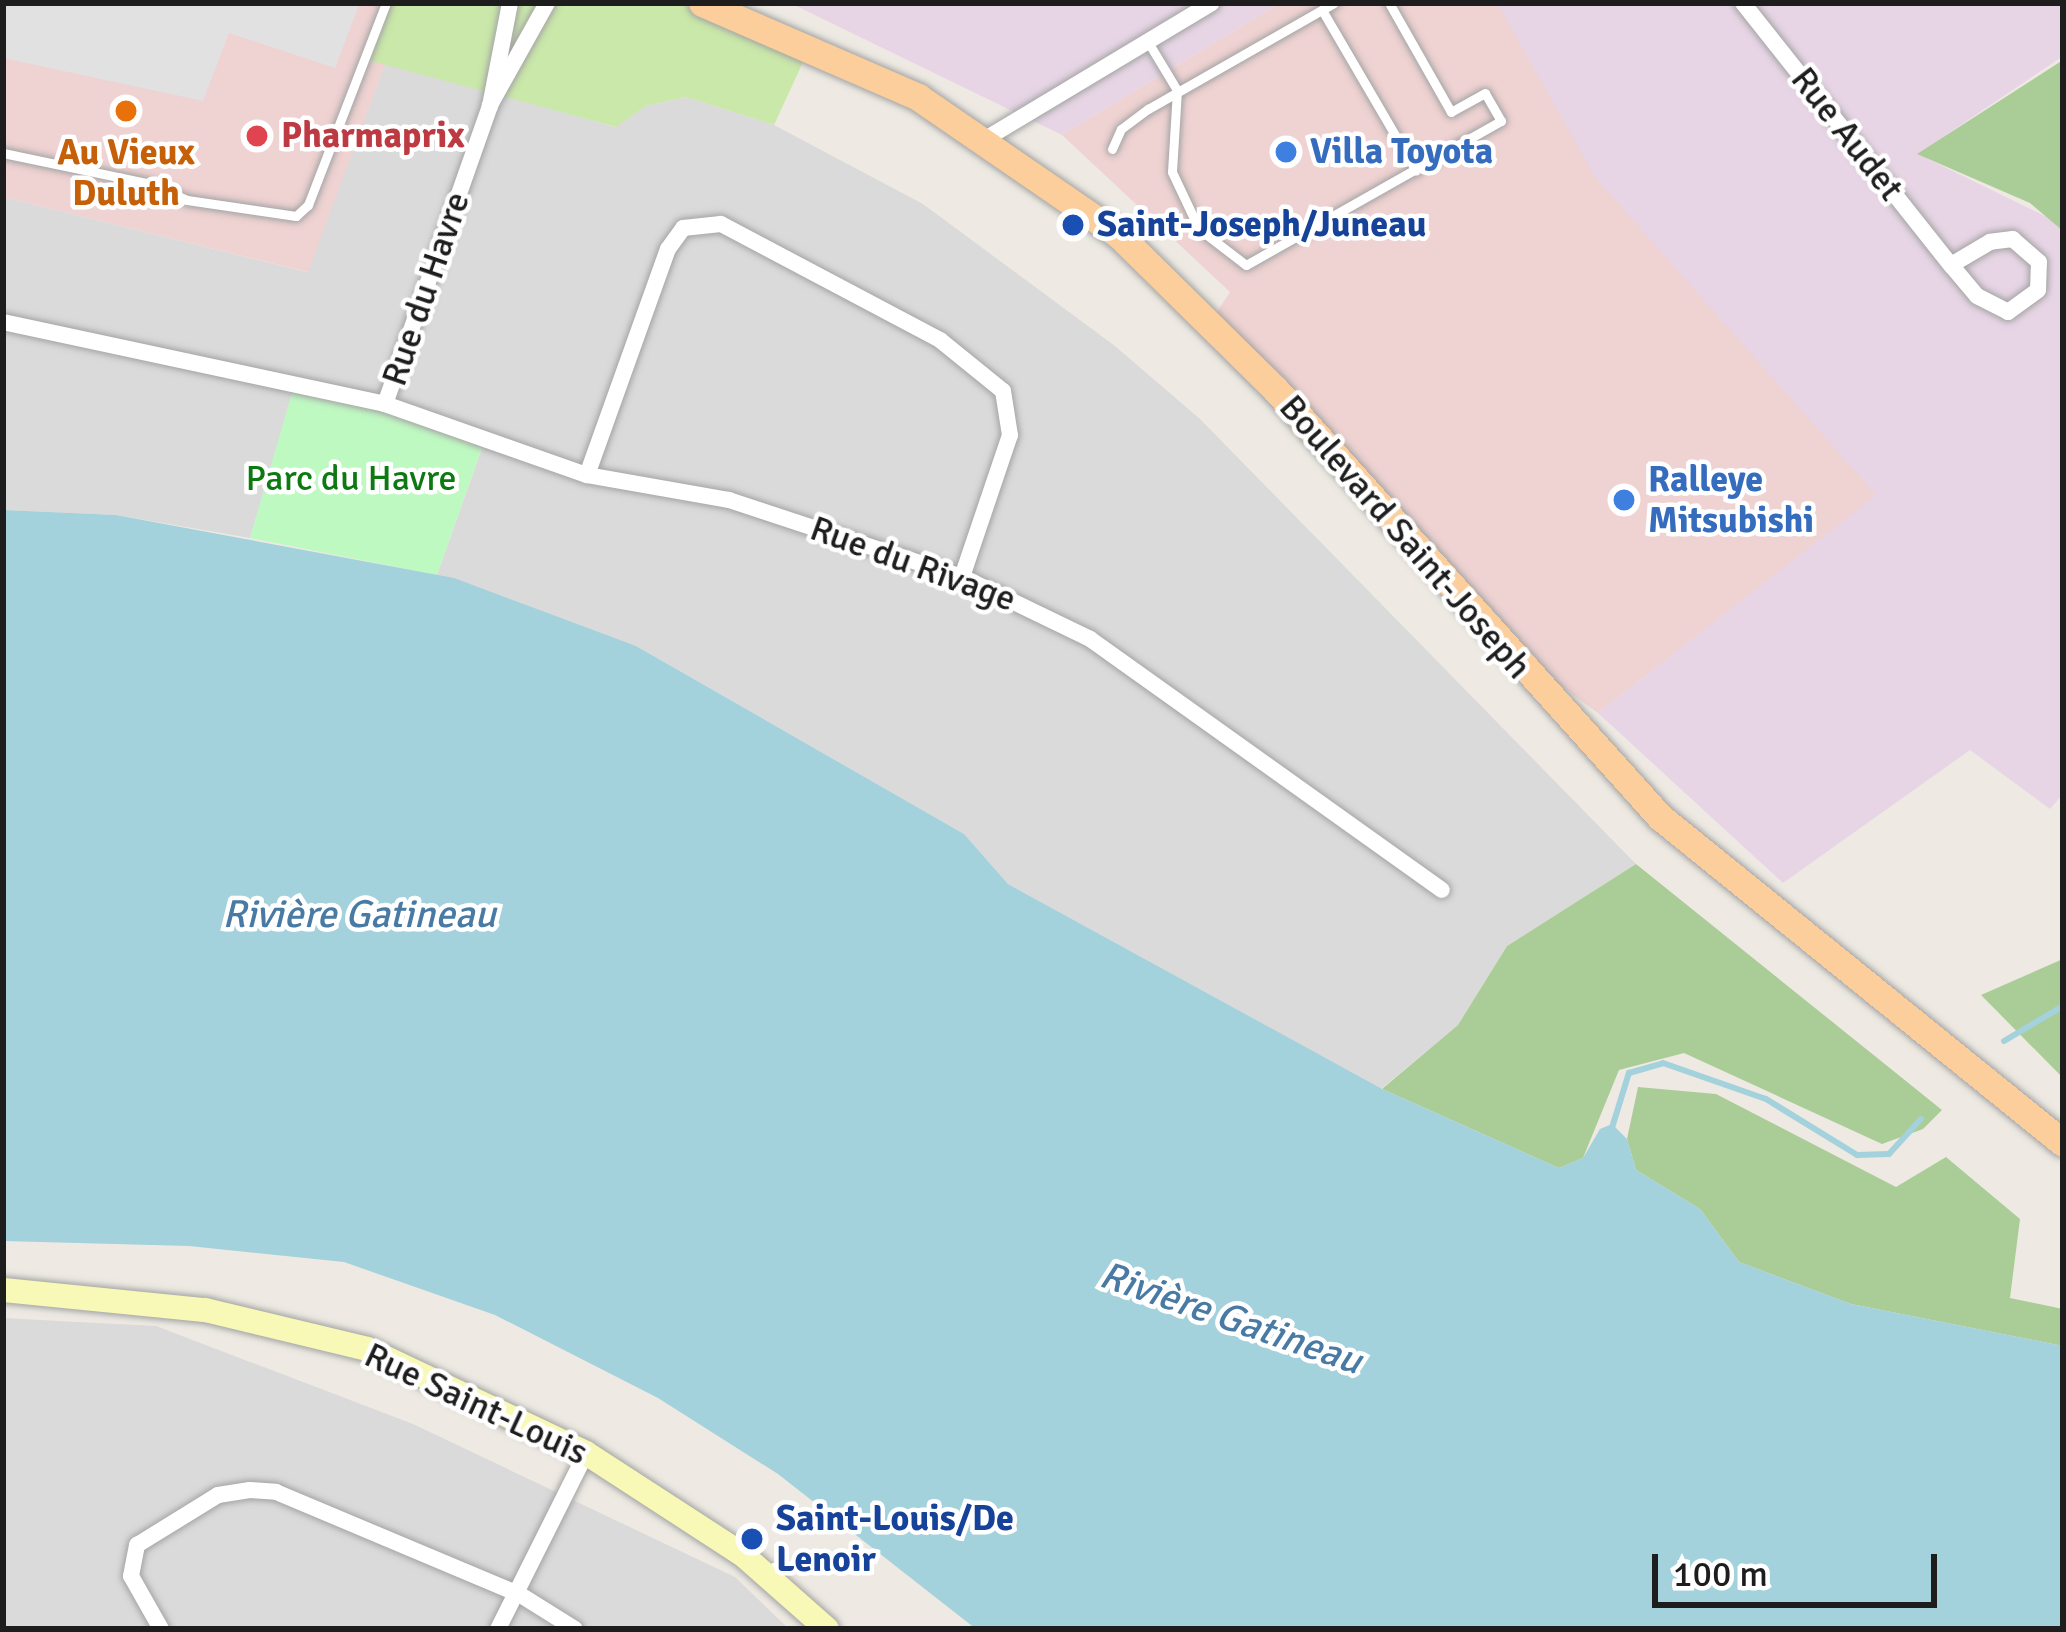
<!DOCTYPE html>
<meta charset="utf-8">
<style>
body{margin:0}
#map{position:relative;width:2066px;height:1632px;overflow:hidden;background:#eeeae3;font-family:Signika,sans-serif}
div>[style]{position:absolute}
.residential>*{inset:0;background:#dbdada}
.commercial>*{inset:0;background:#efd2d2}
.industrial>*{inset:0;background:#e7d5e5}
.grass>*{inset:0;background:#cae8a9}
.forest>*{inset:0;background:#aacd98}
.park>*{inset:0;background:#bff9c2}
.parking>*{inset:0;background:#e1e1e1}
.water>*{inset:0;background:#a3d1dc}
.stream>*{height:6px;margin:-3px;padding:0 3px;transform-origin:3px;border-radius:3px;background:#a3d1dc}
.roads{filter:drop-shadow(0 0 3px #a4a4a4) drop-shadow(0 0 3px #a4a4a4)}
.lane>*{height:9px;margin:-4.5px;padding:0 4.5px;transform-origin:4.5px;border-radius:4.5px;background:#fff}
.street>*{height:16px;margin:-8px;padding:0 8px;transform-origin:8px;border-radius:8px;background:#fff}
.secondary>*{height:24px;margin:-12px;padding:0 12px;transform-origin:12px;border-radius:12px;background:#f8f9b6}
.primary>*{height:27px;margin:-13.5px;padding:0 13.5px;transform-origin:13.5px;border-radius:13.5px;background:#fbce9b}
.dots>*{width:33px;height:33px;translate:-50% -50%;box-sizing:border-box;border:6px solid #fff;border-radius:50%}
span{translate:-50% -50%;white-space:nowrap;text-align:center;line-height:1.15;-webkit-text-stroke:9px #fff;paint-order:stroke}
.street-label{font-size:36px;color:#1d1d1d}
.health-label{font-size:36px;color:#be3a42;font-weight:700}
.left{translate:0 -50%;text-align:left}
.food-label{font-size:36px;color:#c56008;font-weight:700}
.shop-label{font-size:36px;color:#366cbe;font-weight:700}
.transit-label{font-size:36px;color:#164399;font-weight:700}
.park-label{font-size:36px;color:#0c7a11}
.water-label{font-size:39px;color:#487aa4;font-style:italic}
.frame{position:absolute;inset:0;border:6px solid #1d1d1d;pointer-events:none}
.scale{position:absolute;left:1652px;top:1554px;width:285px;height:54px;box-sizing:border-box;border:6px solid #1d1d1d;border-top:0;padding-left:15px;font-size:36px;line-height:42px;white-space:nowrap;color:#1d1d1d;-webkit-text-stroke:9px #fff;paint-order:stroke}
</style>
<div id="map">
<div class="residential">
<i style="clip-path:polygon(386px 62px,615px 127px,646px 106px,686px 97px,774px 125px,923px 204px,1115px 346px,1200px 419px,1636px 864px,1507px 946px,1458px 1025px,1381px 1089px,1008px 884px,964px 834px,636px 646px,437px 575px,486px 437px,295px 387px,250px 538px,116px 515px,3px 510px,3px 197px,307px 272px)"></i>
<i style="clip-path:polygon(3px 1318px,156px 1326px,413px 1424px,735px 1577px,789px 1629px,3px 1629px)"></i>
</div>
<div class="commercial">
<i style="clip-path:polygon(3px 3px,386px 3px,365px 59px,386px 62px,308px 272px,3px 197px)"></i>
<i style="clip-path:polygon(1280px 3px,1498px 3px,1877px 495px,1598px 713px,1494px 637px,1211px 321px,1230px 292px,1062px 135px)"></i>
</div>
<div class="industrial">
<i style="clip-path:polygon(790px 3px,1280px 3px,1062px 135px)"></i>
<i style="clip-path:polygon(1497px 3px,2063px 3px,2063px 56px,1918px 154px,2063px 225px,2063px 794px,2050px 809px,1970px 750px,1783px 883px,1598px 713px,1876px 495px,1595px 177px)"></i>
</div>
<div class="grass">
<i style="clip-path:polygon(386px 3px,701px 3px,810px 47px,774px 125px,686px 97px,646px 106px,616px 127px,364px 59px)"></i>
</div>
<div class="forest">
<i style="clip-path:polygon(2063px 60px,2063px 231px,2030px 203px,1917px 154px)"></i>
<i style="clip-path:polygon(1636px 864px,1942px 1110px,1923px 1129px,1882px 1144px,1684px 1053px,1619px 1070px,1583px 1158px,1559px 1168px,1382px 1089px,1458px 1025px,1507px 946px)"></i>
<i style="clip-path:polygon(2063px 959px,2063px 1078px,1981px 995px)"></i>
<i style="clip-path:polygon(1638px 1087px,1716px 1094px,1896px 1187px,1946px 1157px,2020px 1219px,2010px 1298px,2063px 1309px,2063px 1346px,1851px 1304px,1739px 1262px,1700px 1209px,1636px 1170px,1627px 1139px)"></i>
</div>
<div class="park">
<i style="clip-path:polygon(294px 386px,486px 436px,437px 575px,250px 538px)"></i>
</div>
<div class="parking">
<i style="clip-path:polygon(3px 3px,360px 3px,335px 68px,229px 33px,203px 101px,3px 58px)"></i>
</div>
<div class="water">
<i style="clip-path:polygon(3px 510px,116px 515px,454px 578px,636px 646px,964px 834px,1008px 884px,1382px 1089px,1559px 1168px,1583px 1158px,1600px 1129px,1612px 1124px,1627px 1139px,1636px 1170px,1700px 1209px,1739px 1262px,1851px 1304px,2063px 1346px,2063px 1629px,976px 1629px,778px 1474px,658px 1398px,495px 1315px,344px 1262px,189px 1246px,3px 1241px)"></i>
</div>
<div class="stream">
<i style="left:2004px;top:1041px;width:69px;rotate:-30.7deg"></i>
<i style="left:1611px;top:1131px;width:61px;rotate:-72.8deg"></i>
<i style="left:1629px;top:1073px;width:35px;rotate:-16deg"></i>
<i style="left:1663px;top:1063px;width:109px;rotate:19.3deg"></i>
<i style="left:1766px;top:1099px;width:107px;rotate:31.6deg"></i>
<i style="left:1857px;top:1155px;width:32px;rotate:-2deg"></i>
<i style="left:1889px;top:1154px;width:47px;rotate:-47.6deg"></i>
</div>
<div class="roads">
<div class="lane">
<i style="left:1322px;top:10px;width:186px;rotate:59.7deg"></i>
<i style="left:1148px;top:42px;width:56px;rotate:58.9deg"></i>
<i style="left:1177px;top:90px;width:82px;rotate:93.5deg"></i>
<i style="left:1172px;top:172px;width:63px;rotate:64.7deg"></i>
<i style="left:1199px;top:229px;width:59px;rotate:37.5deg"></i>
<i style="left:1246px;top:265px;width:293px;rotate:-29.5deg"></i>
<i style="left:1501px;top:121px;width:32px;rotate:-120deg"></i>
<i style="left:1485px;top:93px;width:39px;rotate:151deg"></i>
<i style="left:1451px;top:112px;width:125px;rotate:-119.6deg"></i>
<i style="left:1112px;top:149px;width:22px;rotate:-66deg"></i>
<i style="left:1121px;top:129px;width:34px;rotate:-37deg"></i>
<i style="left:1148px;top:109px;width:214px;rotate:-29.7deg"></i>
<i style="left:3px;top:153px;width:151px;rotate:11.8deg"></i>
<i style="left:151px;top:184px;width:39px;rotate:24deg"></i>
<i style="left:187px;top:200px;width:110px;rotate:8.4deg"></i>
<i style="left:296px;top:216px;width:16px;rotate:-43deg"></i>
<i style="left:308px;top:205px;width:217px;rotate:-68.9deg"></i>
</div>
<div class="street">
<i style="left:1743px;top:3px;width:335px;rotate:51.6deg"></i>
<i style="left:1951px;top:265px;width:40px;rotate:50deg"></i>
<i style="left:1977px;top:296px;width:35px;rotate:27deg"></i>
<i style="left:2008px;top:312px;width:37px;rotate:-36deg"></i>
<i style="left:2038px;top:290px;width:28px;rotate:-88deg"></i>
<i style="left:2039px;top:262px;width:35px;rotate:-139deg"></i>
<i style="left:2013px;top:239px;width:23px;rotate:173deg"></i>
<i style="left:1990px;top:242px;width:45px;rotate:149.5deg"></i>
<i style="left:490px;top:105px;width:117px;rotate:-60.8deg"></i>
<i style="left:987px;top:138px;width:262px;rotate:-31deg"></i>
<i style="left:3px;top:322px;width:391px;rotate:12.1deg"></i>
<i style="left:385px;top:404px;width:214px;rotate:19.4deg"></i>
<i style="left:587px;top:475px;width:144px;rotate:10deg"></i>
<i style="left:729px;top:500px;width:245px;rotate:18.3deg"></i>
<i style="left:962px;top:577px;width:142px;rotate:25.8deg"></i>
<i style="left:1090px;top:639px;width:432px;rotate:35.5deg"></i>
<i style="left:385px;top:404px;width:316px;rotate:-70.6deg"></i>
<i style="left:490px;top:106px;width:105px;rotate:-79deg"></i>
<i style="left:587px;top:475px;width:240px;rotate:-70.3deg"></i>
<i style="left:668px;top:249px;width:26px;rotate:-54deg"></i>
<i style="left:683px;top:228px;width:38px;rotate:-6deg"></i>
<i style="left:721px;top:224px;width:248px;rotate:27.9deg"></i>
<i style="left:940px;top:340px;width:81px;rotate:39deg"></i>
<i style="left:1003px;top:391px;width:45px;rotate:81deg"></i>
<i style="left:1010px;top:435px;width:150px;rotate:108.7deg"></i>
<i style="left:161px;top:1629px;width:61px;rotate:-119.5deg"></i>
<i style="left:131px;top:1576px;width:32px;rotate:-79deg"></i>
<i style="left:137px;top:1545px;width:95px;rotate:-31.7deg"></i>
<i style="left:218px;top:1495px;width:32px;rotate:-9deg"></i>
<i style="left:250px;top:1490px;width:26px;rotate:4deg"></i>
<i style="left:276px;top:1492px;width:264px;rotate:22.8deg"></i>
<i style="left:519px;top:1594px;width:66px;rotate:32deg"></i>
<i style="left:498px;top:1629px;width:197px;rotate:-63.4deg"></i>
</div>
<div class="secondary">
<i style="left:3px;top:1290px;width:203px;rotate:5.7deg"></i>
<i style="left:205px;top:1310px;width:167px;rotate:13.5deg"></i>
<i style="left:367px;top:1349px;width:242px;rotate:25.4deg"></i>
<i style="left:586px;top:1453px;width:187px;rotate:33deg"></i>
<i style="left:743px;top:1555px;width:112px;rotate:41.4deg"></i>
</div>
<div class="primary">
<i style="left:702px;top:3px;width:236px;rotate:23.5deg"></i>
<i style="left:918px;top:97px;width:245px;rotate:34.5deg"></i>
<i style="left:1120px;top:236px;width:218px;rotate:44.6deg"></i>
<i style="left:1275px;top:389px;width:576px;rotate:48.03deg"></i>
<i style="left:1660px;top:817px;width:518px;rotate:38.97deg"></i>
</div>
</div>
<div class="dots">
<i style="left:126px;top:111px;background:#e8710a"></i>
<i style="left:257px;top:136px;background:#e0444e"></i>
<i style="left:1286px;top:152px;background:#3f7fe0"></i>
<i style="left:1073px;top:225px;background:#1a4fb4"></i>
<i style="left:1624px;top:500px;background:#3f7fe0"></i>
<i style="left:752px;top:1539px;background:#1a4fb4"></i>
</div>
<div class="street-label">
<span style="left:1847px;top:134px;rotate:52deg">Rue Audet</span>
<span style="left:426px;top:289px;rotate:-71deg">Rue du Havre</span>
<span style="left:1405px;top:537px;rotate:49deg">Boulevard Saint-Joseph</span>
<span style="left:913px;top:564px;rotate:20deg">Rue du Rivage</span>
<span style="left:476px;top:1404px;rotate:25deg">Rue Saint-Louis</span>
</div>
<div class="health-label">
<span class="left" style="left:281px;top:136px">Pharmaprix</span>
</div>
<div class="food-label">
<span style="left:126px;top:173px">Au Vieux<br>Duluth</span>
</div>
<div class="shop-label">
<span class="left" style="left:1310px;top:152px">Villa Toyota</span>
<span class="left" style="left:1648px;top:500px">Ralleye<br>Mitsubishi</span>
</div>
<div class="transit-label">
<span class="left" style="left:1097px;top:225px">Saint-Joseph/Juneau</span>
<span class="left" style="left:776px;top:1539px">Saint-Louis/De<br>Lenoir</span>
</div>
<div class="park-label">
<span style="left:351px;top:479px">Parc du Havre</span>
</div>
<div class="water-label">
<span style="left:359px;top:914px">Rivière Gatineau</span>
<span style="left:1231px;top:1318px;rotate:19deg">Rivière Gatineau</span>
</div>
<div class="frame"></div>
<div class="scale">100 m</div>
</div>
